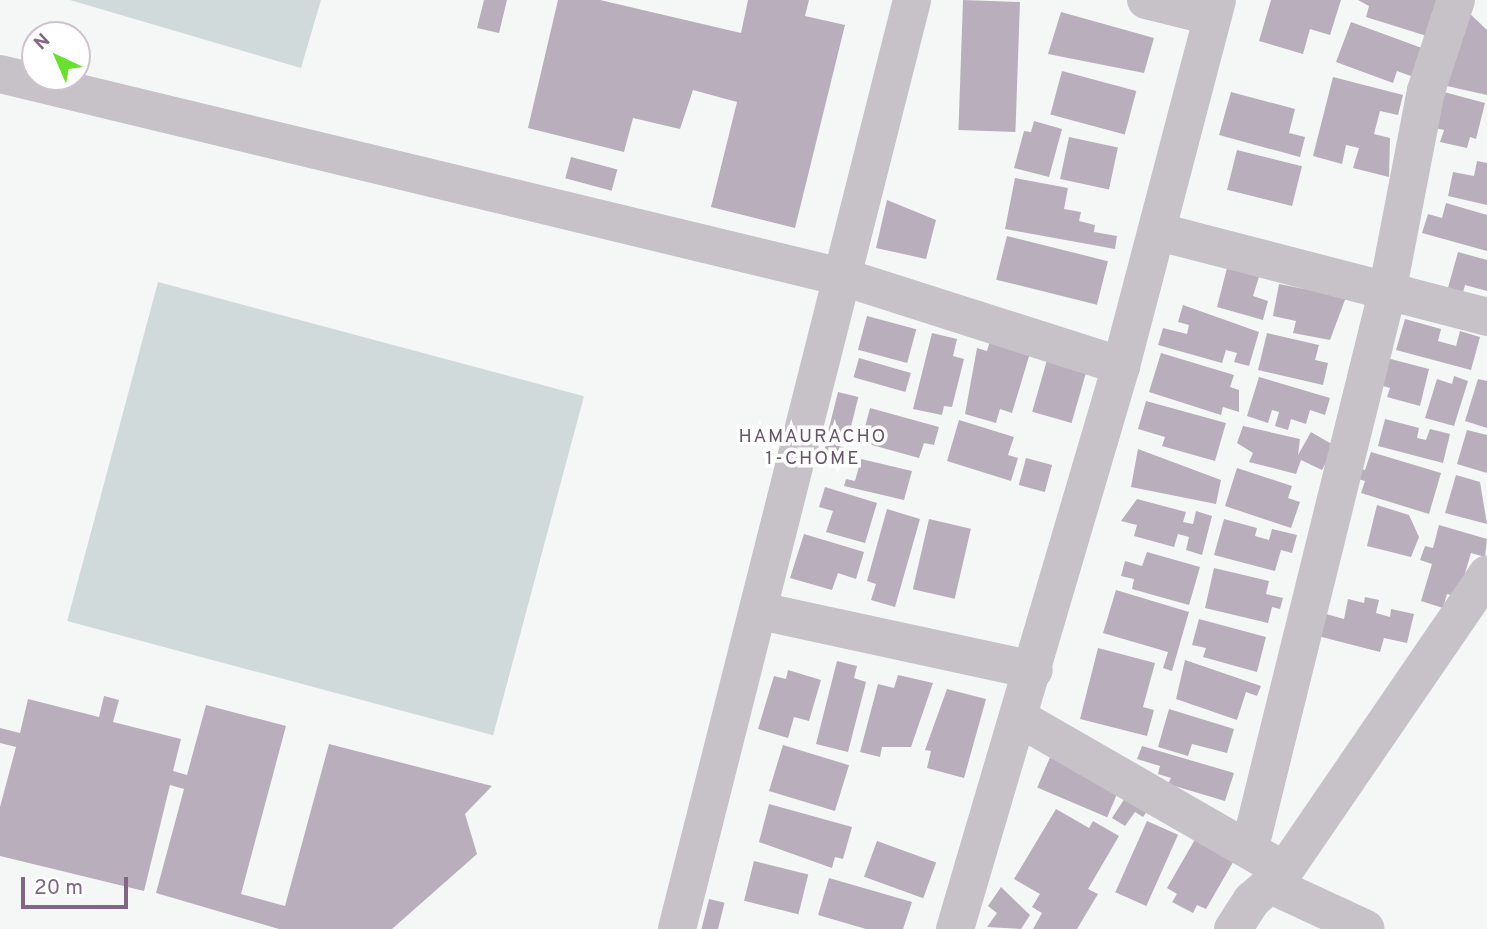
<!DOCTYPE html>
<style>
body{margin:0}
#map{position:relative;width:1487px;height:929px;overflow:hidden;background:#f4f7f6;font-family:Overpass,sans-serif}
div>[style]{position:absolute}
.green>*{inset:0;background:#d1dada;transform-origin:0 0}
.building>*{inset:0;background:#b9aebc;transform-origin:0 0}
.minor>*{height:38px;margin:-19px;padding:0 19px;transform-origin:19px;border-radius:19px;background:#c7c1c8}
span{translate:-50% -50%;white-space:nowrap;text-align:center;line-height:1.15;-webkit-text-stroke:7px #fff;paint-order:stroke}
.neighbourhood-label{font-size:19px;color:#68556a;letter-spacing:2px}
.north{position:absolute;left:21px;top:21px;width:70px;height:70px;box-sizing:border-box;background:#fff;border:2px solid #cdc2ce;border-radius:50%;rotate:316deg;font-size:19px;font-weight:700;line-height:28px;text-align:center;color:#816785}
.north::after{content:'';display:block;margin:auto;width:24px;height:32px;background:#68e12b;clip-path:polygon(50% 0,100% 100%,50% 72%,0 100%)}
.scale{position:absolute;left:21px;top:877px;width:107px;height:32px;box-sizing:border-box;border:4px solid #816785;border-top:0;padding-left:9px;font-size:21px;line-height:24px;white-space:nowrap;color:#816785;-webkit-text-stroke:5px #fff;paint-order:stroke}
</style>
<div id="map">
<div class="green">
<i style="clip-path:polygon(70px 0,321px 0,301px 68px)"></i>
<i style="left:158px;top:282px;width:441px;height:351px;rotate:15deg"></i>
</div>
<div class="building">
<i style="clip-path:polygon(484px 0,507px 0,499px 33px,477px 28px)"></i>
<i style="clip-path:polygon(558px 0,600px 0,741px 33px,748px 0,809px 0,805px 16px,845px 25px,795px 228px,711px 207px,737px 102px,693px 90px,680px 129px,633px 118px,624px 152px,528px 128px)"></i>
<i style="left:963px;top:0;width:57px;height:130px;rotate:2deg"></i>
<i style="clip-path:polygon(1271px 0,1341px 0,1330px 35px,1310px 29px,1303px 54px,1259px 41px)"></i>
<i style="clip-path:polygon(1358px 0,1441px 0,1430px 37px,1366px 17px,1369px 6px)"></i>
<i style="clip-path:polygon(1061px 12px,1154px 38px,1144px 73px,1048px 54px)"></i>
<i style="clip-path:polygon(1468px 12px,1487px 30px,1487px 95px,1447px 86px)"></i>
<i style="clip-path:polygon(1351px 22px,1430px 51px,1419px 79px,1397px 71px,1393px 83px,1336px 62px)"></i>
<i style="left:1062px;top:71px;width:77px;height:45px;rotate:15deg"></i>
<i style="clip-path:polygon(1333px 77px,1403px 95px,1398px 115px,1380px 111px,1374px 134px,1390px 138px,1389px 177px,1353px 168px,1359px 148px,1346px 145px,1342px 164px,1313px 156px)"></i>
<i style="clip-path:polygon(1231px 92px,1295px 109px,1289px 133px,1305px 137px,1300px 157px,1219px 135px)"></i>
<i style="clip-path:polygon(1444px 92px,1485px 103px,1476px 139px,1470px 137px,1467px 148px,1440px 142px,1444px 130px,1435px 128px)"></i>
<i style="clip-path:polygon(1034px 121px,1062px 129px,1049px 177px,1014px 168px,1024px 131px,1031px 132px)"></i>
<i style="left:1069px;top:137px;width:50px;height:43px;rotate:12deg"></i>
<i style="left:1237px;top:150px;width:67px;height:41px;rotate:14deg"></i>
<i style="left:571px;top:157px;width:48px;height:22px;rotate:15deg"></i>
<i style="clip-path:polygon(1477px 161px,1487px 163px,1487px 205px,1448px 196px,1453px 172px,1474px 176px)"></i>
<i style="clip-path:polygon(1015px 178px,1068px 188px,1064px 209px,1081px 212px,1079px 221px,1095px 225px,1094px 232px,1117px 236px,1115px 249px,1005px 229px)"></i>
<i style="clip-path:polygon(887px 200px,936px 220px,926px 259px,876px 248px)"></i>
<i style="clip-path:polygon(1446px 203px,1487px 215px,1487px 251px,1422px 233px,1428px 214px,1442px 218px)"></i>
<i style="left:1007px;top:236px;width:104px;height:45px;rotate:14deg"></i>
<i style="clip-path:polygon(1458px 252px,1487px 260px,1487px 291px,1465px 285px,1461px 300px,1446px 295px)"></i>
<i style="clip-path:polygon(1227px 268px,1259px 277px,1253px 296px,1268px 301px,1263px 320px,1217px 307px)"></i>
<i style="clip-path:polygon(1279px 284px,1346px 297px,1330px 340px,1293px 333px,1296px 321px,1273px 316px)"></i>
<i style="clip-path:polygon(1183px 305px,1259px 332px,1249px 366px,1234px 362px,1237px 353px,1226px 350px,1222px 363px,1158px 345px,1163px 328px,1187px 334px,1189px 325px,1178px 322px)"></i>
<i style="left:867px;top:316px;width:51px;height:35px;rotate:15deg"></i>
<i style="clip-path:polygon(1405px 319px,1441px 329px,1438px 341px,1456px 346px,1460px 331px,1480px 337px,1471px 370px,1396px 350px)"></i>
<i style="clip-path:polygon(932px 333px,957px 339px,953px 356px,964px 359px,952px 407px,944px 406px,942px 415px,913px 409px)"></i>
<i style="clip-path:polygon(1267px 333px,1319px 345px,1315px 360px,1328px 363px,1323px 385px,1258px 370px)"></i>
<i style="clip-path:polygon(990px 341px,1030px 353px,1012px 413px,1000px 409px,996px 423px,965px 414px,977px 348px,987px 351px)"></i>
<i style="left:1049px;top:353px;width:41px;height:61px;rotate:16deg"></i>
<i style="clip-path:polygon(1161px 353px,1234px 375px,1230px 387px,1239px 390px,1239px 412px,1223px 407px,1221px 415px,1149px 392px)"></i>
<i style="clip-path:polygon(1383px 357px,1429px 369px,1420px 406px,1387px 397px,1390px 388px,1376px 384px)"></i>
<i style="left:859px;top:358px;width:54px;height:20px;rotate:16deg"></i>
<i style="clip-path:polygon(1454px 376px,1468px 381px,1454px 426px,1425px 418px,1437px 379px,1452px 384px)"></i>
<i style="clip-path:polygon(1259px 377px,1330px 398px,1325px 415px,1310px 410px,1306px 424px,1291px 419px,1288px 430px,1275px 426px,1279px 412px,1272px 410px,1268px 423px,1247px 416px)"></i>
<i style="clip-path:polygon(1478px 379px,1487px 381px,1487px 428px,1465px 421px)"></i>
<i style="left:838px;top:392px;width:21px;height:41px;rotate:14deg"></i>
<i style="clip-path:polygon(1146px 401px,1226px 423px,1215px 461px,1162px 446px,1165px 437px,1138px 429px)"></i>
<i style="clip-path:polygon(870px 408px,939px 427px,934px 445px,924px 443px,919px 458px,861px 442px)"></i>
<i style="clip-path:polygon(1385px 419px,1419px 428px,1417px 438px,1426px 440px,1430px 429px,1450px 434px,1443px 463px,1378px 446px)"></i>
<i style="clip-path:polygon(959px 420px,1014px 437px,1008px 455px,1018px 458px,1011px 481px,947px 461px)"></i>
<i style="clip-path:polygon(1243px 426px,1300px 439px,1298px 455px,1311px 432px,1335px 446px,1322px 470px,1301px 460px,1296px 474px,1249px 462px,1253px 453px,1237px 443px)"></i>
<i style="clip-path:polygon(1467px 430px,1487px 435px,1487px 473px,1457px 464px)"></i>
<i style="left:827px;top:442px;width:28px;height:17px;rotate:19deg"></i>
<i style="clip-path:polygon(1138px 449px,1221px 480px,1216px 504px,1131px 487px)"></i>
<i style="clip-path:polygon(1371px 452px,1441px 473px,1429px 514px,1361px 493px,1365px 481px,1352px 477px,1355px 467px,1365px 470px)"></i>
<i style="left:1026px;top:458px;width:27px;height:28px;rotate:15deg"></i>
<i style="clip-path:polygon(861px 459px,912px 471px,904px 500px,844px 486px,846px 479px,855px 481px)"></i>
<i style="clip-path:polygon(1237px 468px,1292px 486px,1288px 498px,1300px 502px,1291px 528px,1225px 506px)"></i>
<i style="clip-path:polygon(1456px 475px,1480px 482px,1487px 524px,1445px 513px)"></i>
<i style="clip-path:polygon(825px 487px,877px 503px,865px 543px,826px 532px,833px 511px,819px 507px)"></i>
<i style="clip-path:polygon(1137px 499px,1186px 512px,1183px 522px,1193px 524px,1196px 511px,1212px 516px,1202px 555px,1186px 550px,1189px 537px,1178px 534px,1174px 547px,1134px 536px,1137px 525px,1121px 521px)"></i>
<i style="clip-path:polygon(1377px 505px,1409px 515px,1419px 537px,1411px 557px,1367px 546px)"></i>
<i style="clip-path:polygon(887px 509px,920px 519px,895px 607px,871px 600px,876px 584px,867px 581px)"></i>
<i style="left:929px;top:519px;width:43px;height:72px;rotate:13deg"></i>
<i style="clip-path:polygon(1224px 519px,1257px 528px,1255px 536px,1269px 540px,1272px 529px,1297px 535px,1292px 553px,1281px 550px,1275px 571px,1214px 555px)"></i>
<i style="clip-path:polygon(1439px 525px,1487px 539px,1485px 557px,1471px 553px,1458px 597px,1447px 594px,1443px 608px,1421px 601px,1432px 564px,1420px 560px,1425px 546px,1433px 548px)"></i>
<i style="clip-path:polygon(804px 534px,864px 552px,856px 579px,838px 573px,832px 590px,790px 578px)"></i>
<i style="clip-path:polygon(1147px 552px,1200px 567px,1189px 605px,1132px 589px,1134px 579px,1121px 576px,1125px 561px,1142px 566px)"></i>
<i style="clip-path:polygon(1214px 568px,1269px 581px,1266px 594px,1283px 598px,1280px 609px,1272px 607px,1268px 623px,1205px 608px)"></i>
<i style="clip-path:polygon(1116px 590px,1189px 612px,1172px 671px,1163px 668px,1168px 652px,1103px 633px)"></i>
<i style="clip-path:polygon(1365px 597px,1379px 600px,1376px 613px,1390px 617px,1391px 609px,1414px 614px,1407px 643px,1384px 638px,1380px 652px,1314px 635px,1319px 612px,1344px 619px,1348px 599px,1364px 603px)"></i>
<i style="clip-path:polygon(1199px 619px,1266px 637px,1257px 672px,1203px 657px,1206px 648px,1192px 645px)"></i>
<i style="clip-path:polygon(1098px 648px,1155px 663px,1143px 707px,1154px 710px,1147px 736px,1080px 719px)"></i>
<i style="clip-path:polygon(1185px 660px,1261px 686px,1257px 696px,1246px 692px,1237px 720px,1176px 699px)"></i>
<i style="clip-path:polygon(837px 661px,857px 666px,854px 678px,866px 682px,848px 752px,816px 744px)"></i>
<i style="clip-path:polygon(788px 670px,821px 680px,809px 721px,794px 717px,788px 738px,758px 729px,774px 676px,786px 679px)"></i>
<i style="clip-path:polygon(898px 675px,933px 683px,911px 747px,882px 747px,880px 757px,860px 752px,878px 684px,894px 688px)"></i>
<i style="clip-path:polygon(947px 689px,986px 699px,964px 778px,927px 768px,931px 751px,925px 750px)"></i>
<i style="clip-path:polygon(104px 696px,119px 700px,113px 722px,181px 739px,173px 771px,187px 775px,206px 705px,286px 726px,241px 894px,285px 906px,329px 744px,492px 786px,465px 814px,477px 854px,392px 929px,279px 929px,156px 893px,184px 789px,170px 785px,144px 891px,0 856px,0 807px,16px 747px,0 743px,0 728px,20px 733px,28px 699px,99px 717px)"></i>
<i style="clip-path:polygon(1169px 709px,1234px 729px,1227px 753px,1192px 744px,1188px 756px,1158px 747px)"></i>
<i style="left:783px;top:745px;width:69px;height:48px;rotate:17deg"></i>
<i style="clip-path:polygon(1142px 746px,1234px 773px,1225px 801px,1168px 784px,1171px 778px,1158px 774px,1160px 766px,1137px 759px)"></i>
<i style="left:1054px;top:748px;width:76px;height:43px;rotate:23deg"></i>
<i style="clip-path:polygon(1134px 784px,1156px 798px,1143px 817px,1135px 812px,1125px 826px,1112px 818px)"></i>
<i style="clip-path:polygon(769px 804px,852px 827px,843px 859px,835px 857px,832px 868px,759px 842px)"></i>
<i style="clip-path:polygon(1056px 809px,1089px 828px,1093px 821px,1119px 836px,1088px 889px,1098px 894px,1077px 929px,1033px 929px,1042px 913px,1032px 907px,1040px 894px,1014px 879px)"></i>
<i style="left:1147px;top:821px;width:34px;height:78px;rotate:24deg"></i>
<i style="clip-path:polygon(1201px 829px,1240px 850px,1206px 909px,1197px 905px,1193px 913px,1172px 902px,1177px 894px,1167px 888px)"></i>
<i style="left:877px;top:841px;width:63px;height:38px;rotate:20deg"></i>
<i style="left:754px;top:861px;width:56px;height:41px;rotate:14deg"></i>
<i style="clip-path:polygon(829px 878px,912px 902px,903px 929px,866px 929px,818px 915px)"></i>
<i style="clip-path:polygon(1001px 887px,1030px 915px,1021px 929px,987px 927px,997px 913px,988px 906px)"></i>
<i style="left:709px;top:899px;width:16px;height:31px;rotate:14deg"></i>
</div>
<div class="minor">
<i style="left:1146px;top:0;width:67px;rotate:13.8deg"></i>
<i style="left:0;top:74px;width:870px;rotate:13.56deg"></i>
<i style="left:846px;top:278px;width:289px;rotate:17.7deg"></i>
<i style="left:1159px;top:232px;width:339px;rotate:14.5deg"></i>
<i style="left:760px;top:611px;width:280px;rotate:12.2deg"></i>
<i style="left:1019px;top:718px;width:289px;rotate:29.9deg"></i>
<i style="left:1250px;top:847px;width:571px;rotate:-76.11deg"></i>
<i style="left:1387px;top:293px;width:206px;rotate:-79.1deg"></i>
<i style="left:1426px;top:91px;width:96px;rotate:-71.8deg"></i>
<i style="left:1273px;top:886px;width:102px;rotate:24.8deg"></i>
<i style="left:677px;top:929px;width:958px;rotate:-75.8deg"></i>
<i style="left:955px;top:929px;width:587px;rotate:-73.57deg"></i>
<i style="left:1121px;top:366px;width:378px;rotate:-75.3deg"></i>
<i style="left:1233px;top:929px;width:35px;rotate:-57deg"></i>
<i style="left:1252px;top:900px;width:40px;rotate:-41deg"></i>
<i style="left:1282px;top:874px;width:363px;rotate:-55.6deg"></i>
</div>
<div class="neighbourhood-label">
<span style="left:813px;top:449px">HAMAURACHO<br>1-CHOME</span>
</div>
<div class="north">N</div>
<div class="scale">20 m</div>
</div>
